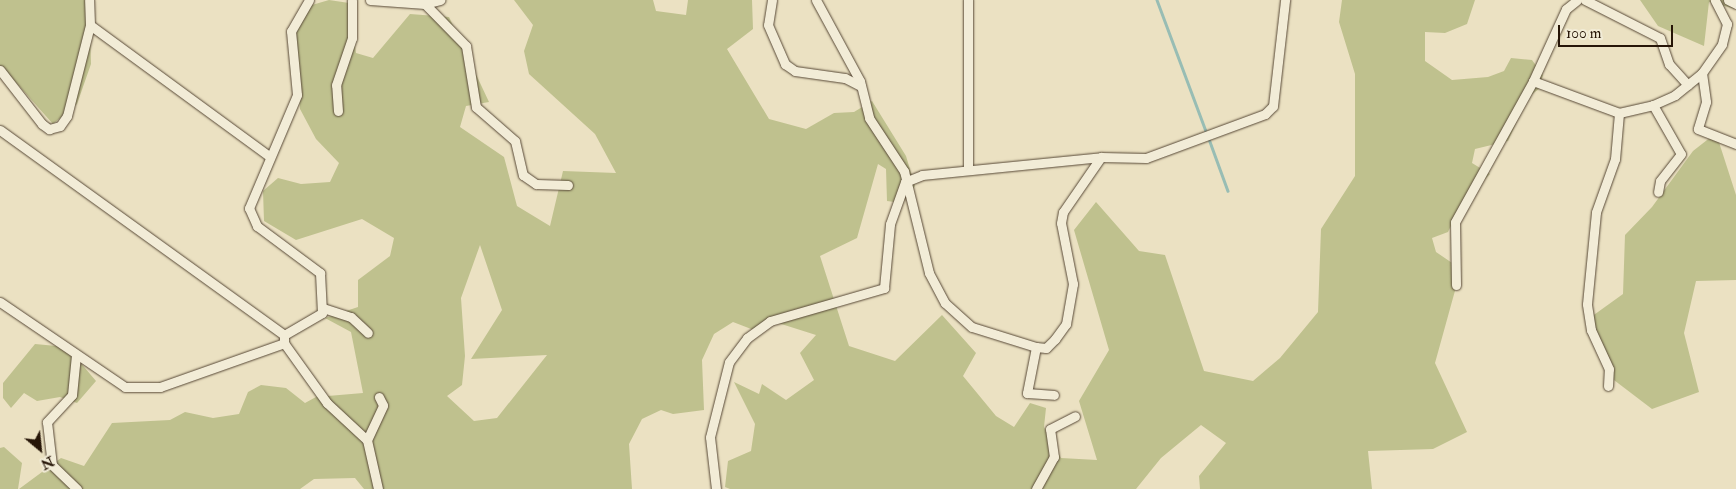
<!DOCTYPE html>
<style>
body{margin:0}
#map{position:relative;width:1736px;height:489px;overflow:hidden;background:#ebe1c2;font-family:"IM FELL Double Pica",serif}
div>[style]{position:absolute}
.green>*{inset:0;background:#bfc18e}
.stream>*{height:2.5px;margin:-1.25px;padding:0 1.25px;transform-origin:1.25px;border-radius:1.25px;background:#98bdb4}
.roads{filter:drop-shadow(0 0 1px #574836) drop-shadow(0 0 1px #574836)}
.minor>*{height:9px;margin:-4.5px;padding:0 4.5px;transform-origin:4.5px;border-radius:4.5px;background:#f2ecd7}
span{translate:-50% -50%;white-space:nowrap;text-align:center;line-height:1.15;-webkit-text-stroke:5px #f2ecd7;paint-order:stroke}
.north{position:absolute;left:15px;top:424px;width:50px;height:50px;-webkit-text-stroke:4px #f2ecd7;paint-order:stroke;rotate:152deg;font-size:14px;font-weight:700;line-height:20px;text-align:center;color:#261507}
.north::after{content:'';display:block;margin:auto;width:18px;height:22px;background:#261507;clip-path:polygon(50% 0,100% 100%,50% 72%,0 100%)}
.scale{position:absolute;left:1558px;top:25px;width:115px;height:22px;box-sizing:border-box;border:2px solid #261507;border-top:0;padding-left:6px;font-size:15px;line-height:18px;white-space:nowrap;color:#261507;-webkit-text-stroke:4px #f2ecd7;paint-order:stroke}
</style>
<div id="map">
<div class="green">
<i style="clip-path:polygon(0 0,89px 0,91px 64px,77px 104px,53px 124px,12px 78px,0 74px)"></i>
<i style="clip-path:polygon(evenodd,329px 0,349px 3px,356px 53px,373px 58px,410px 14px,449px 17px,489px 102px,466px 106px,460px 127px,504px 157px,517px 206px,550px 226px,563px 171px,616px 173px,595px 134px,529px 74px,524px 51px,533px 25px,514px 0,653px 0,656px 11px,686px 15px,688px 0,752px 0,753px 29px,727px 49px,769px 119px,806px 129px,834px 113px,854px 112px,872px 101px,906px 156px,915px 186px,902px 203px,887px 201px,886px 169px,878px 164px,857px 238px,820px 256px,849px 346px,895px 361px,942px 315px,976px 353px,963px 376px,996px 416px,1014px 427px,1030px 403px,1046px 408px,1044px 427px,1061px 458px,1097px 460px,1079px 401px,1109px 350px,1074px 230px,1096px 202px,1139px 251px,1165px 255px,1204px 371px,1253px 381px,1280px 358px,1318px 312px,1321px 229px,1355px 176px,1355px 74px,1339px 22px,1342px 0,1475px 0,1467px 24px,1445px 33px,1425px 32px,1425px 61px,1452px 80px,1488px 77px,1504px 71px,1511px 58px,1532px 60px,1543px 75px,1539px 89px,1528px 97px,1508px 141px,1475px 149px,1472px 163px,1490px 174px,1463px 201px,1448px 232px,1432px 238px,1436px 252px,1461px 269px,1435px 363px,1467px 432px,1433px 449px,1368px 451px,1372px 489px,1200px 489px,1199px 476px,1226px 443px,1201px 425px,1161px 458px,1136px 489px,730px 489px,725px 487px,728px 461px,751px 451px,755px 424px,734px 382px,759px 394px,762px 384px,786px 400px,814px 380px,800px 353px,816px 335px,775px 322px,759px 332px,733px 322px,714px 334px,702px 360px,704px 410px,673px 414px,661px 410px,642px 419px,629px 444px,632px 489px,364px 489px,355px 478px,314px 479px,300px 489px,19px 489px,61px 458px,84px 466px,112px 423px,170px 420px,185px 412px,213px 418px,239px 414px,248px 392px,261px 385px,286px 388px,305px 403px,316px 397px,363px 393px,351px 332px,325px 318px,358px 307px,358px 280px,390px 256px,394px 238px,362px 219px,296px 240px,264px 221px,263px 191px,278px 178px,301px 184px,330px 182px,339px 163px,316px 139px,300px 109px,295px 31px,312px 5px,329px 0,480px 245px,502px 310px,471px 359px,547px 355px,497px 418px,474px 421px,447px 396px,462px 385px,465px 356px,461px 298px,480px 245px)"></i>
<i style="clip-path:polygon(1640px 0,1736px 0,1736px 9px,1709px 2px,1704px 46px,1658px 26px)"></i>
<i style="clip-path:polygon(1716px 133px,1736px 195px,1736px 280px,1696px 281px,1684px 333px,1699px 392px,1652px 409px,1610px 377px,1591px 317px,1623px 294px,1625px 235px,1652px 207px,1693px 151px)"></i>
<i style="clip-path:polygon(35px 344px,67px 347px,96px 381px,77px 403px,60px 397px,37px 401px,24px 393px,11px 408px,3px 398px,3px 383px)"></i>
<i style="clip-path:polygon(4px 447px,22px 463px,18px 489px,0 489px,0 448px)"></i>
</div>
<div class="stream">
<i style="left:1157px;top:0;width:140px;rotate:69.5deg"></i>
<i style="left:1209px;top:139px;width:55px;rotate:69.9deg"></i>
</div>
<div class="roads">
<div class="minor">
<i style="left:309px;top:0;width:36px;rotate:120deg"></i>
<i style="left:291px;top:31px;width:64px;rotate:84.6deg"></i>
<i style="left:297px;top:95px;width:123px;rotate:113deg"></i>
<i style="left:249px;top:208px;width:20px;rotate:66deg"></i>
<i style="left:257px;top:226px;width:79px;rotate:36.7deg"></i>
<i style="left:320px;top:273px;width:40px;rotate:87.1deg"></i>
<i style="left:322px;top:313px;width:44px;rotate:149.9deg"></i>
<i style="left:284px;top:335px;width:8px;rotate:90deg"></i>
<i style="left:284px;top:343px;width:74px;rotate:54.4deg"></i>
<i style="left:327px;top:403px;width:54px;rotate:42.8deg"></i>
<i style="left:367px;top:440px;width:50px;rotate:77.3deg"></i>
<i style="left:370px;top:0;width:55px;rotate:4.2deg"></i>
<i style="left:425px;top:4px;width:16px;rotate:-15deg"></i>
<i style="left:772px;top:0;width:25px;rotate:99deg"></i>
<i style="left:768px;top:25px;width:43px;rotate:66.4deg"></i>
<i style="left:785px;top:64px;width:12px;rotate:35deg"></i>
<i style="left:795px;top:71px;width:50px;rotate:8deg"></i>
<i style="left:845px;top:78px;width:18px;rotate:27deg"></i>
<i style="left:816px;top:0;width:92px;rotate:61.5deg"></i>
<i style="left:860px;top:81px;width:38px;rotate:76deg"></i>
<i style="left:869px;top:118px;width:64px;rotate:56.6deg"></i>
<i style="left:904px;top:171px;width:105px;rotate:76.2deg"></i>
<i style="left:929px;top:273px;width:34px;rotate:62deg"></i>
<i style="left:945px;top:303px;width:36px;rotate:42deg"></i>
<i style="left:972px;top:327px;width:67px;rotate:17.4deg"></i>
<i style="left:1036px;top:347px;width:10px;rotate:6deg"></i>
<i style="left:1046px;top:348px;width:13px;rotate:-45deg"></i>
<i style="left:1055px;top:339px;width:19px;rotate:-54deg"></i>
<i style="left:1066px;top:324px;width:41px;rotate:-80.1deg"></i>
<i style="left:1073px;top:284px;width:62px;rotate:-101.1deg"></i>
<i style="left:1061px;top:223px;width:11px;rotate:-80deg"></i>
<i style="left:1063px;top:212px;width:67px;rotate:-55.4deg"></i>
<i style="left:1585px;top:0;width:84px;rotate:26.9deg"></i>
<i style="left:1660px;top:38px;width:28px;rotate:71deg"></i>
<i style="left:1669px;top:64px;width:28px;rotate:48deg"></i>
<i style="left:1728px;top:0;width:9px;rotate:27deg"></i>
<i style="left:425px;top:4px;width:59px;rotate:45.7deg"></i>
<i style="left:466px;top:46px;width:62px;rotate:80.7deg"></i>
<i style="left:476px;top:107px;width:52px;rotate:41.1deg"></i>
<i style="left:515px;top:141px;width:35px;rotate:77deg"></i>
<i style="left:523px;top:175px;width:16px;rotate:35deg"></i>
<i style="left:536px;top:184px;width:32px;rotate:2deg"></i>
<i style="left:90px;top:25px;width:222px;rotate:36.2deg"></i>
<i style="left:0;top:70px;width:68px;rotate:52.1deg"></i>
<i style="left:42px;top:124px;width:9px;rotate:36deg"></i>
<i style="left:49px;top:129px;width:11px;rotate:-15deg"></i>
<i style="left:60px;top:126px;width:12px;rotate:-55deg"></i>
<i style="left:67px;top:116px;width:94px;rotate:-75.8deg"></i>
<i style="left:90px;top:25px;width:25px;rotate:-92deg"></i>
<i style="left:1702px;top:73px;width:29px;rotate:82deg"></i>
<i style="left:1706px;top:102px;width:28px;rotate:107deg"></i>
<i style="left:1698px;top:129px;width:41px;rotate:21.5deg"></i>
<i style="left:1533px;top:81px;width:92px;rotate:20.4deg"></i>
<i style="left:1619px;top:113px;width:35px;rotate:-13deg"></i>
<i style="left:1653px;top:105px;width:56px;rotate:60.3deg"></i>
<i style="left:1681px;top:154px;width:34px;rotate:128deg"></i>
<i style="left:1660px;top:181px;width:11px;rotate:100deg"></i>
<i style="left:1653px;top:105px;width:24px;rotate:-24deg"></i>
<i style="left:1675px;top:95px;width:35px;rotate:-39deg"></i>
<i style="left:1702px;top:73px;width:35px;rotate:-55deg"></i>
<i style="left:1722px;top:44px;width:21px;rotate:-76deg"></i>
<i style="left:1727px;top:24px;width:27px;rotate:-117deg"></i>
<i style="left:338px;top:111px;width:26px;rotate:-94deg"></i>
<i style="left:336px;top:85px;width:50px;rotate:-71.2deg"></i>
<i style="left:352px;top:38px;width:38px;rotate:-90deg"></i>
<i style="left:0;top:130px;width:350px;rotate:35.8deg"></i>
<i style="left:968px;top:170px;width:170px;rotate:-90deg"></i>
<i style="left:1456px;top:285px;width:63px;rotate:-90.9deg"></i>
<i style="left:1455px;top:222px;width:161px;rotate:-61deg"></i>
<i style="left:1533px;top:81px;width:79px;rotate:-65.4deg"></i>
<i style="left:1566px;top:9px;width:14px;rotate:-39deg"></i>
<i style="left:0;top:302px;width:151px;rotate:34.2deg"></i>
<i style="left:125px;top:387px;width:35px"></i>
<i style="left:160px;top:387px;width:132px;rotate:-19.5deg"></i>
<i style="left:323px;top:308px;width:29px;rotate:18deg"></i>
<i style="left:351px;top:317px;width:23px;rotate:43deg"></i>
<i style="left:1036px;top:347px;width:47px;rotate:101.1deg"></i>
<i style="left:1027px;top:393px;width:27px;rotate:4deg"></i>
<i style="left:76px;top:355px;width:40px;rotate:95.7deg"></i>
<i style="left:72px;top:395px;width:37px;rotate:133deg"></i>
<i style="left:47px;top:422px;width:43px;rotate:83.4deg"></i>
<i style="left:52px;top:465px;width:35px;rotate:44deg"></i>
<i style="left:1608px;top:386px;width:17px;rotate:-87deg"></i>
<i style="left:1609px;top:369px;width:43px;rotate:-114.8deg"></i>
<i style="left:1591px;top:330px;width:26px;rotate:-99deg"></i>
<i style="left:1587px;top:304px;width:92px;rotate:-84.4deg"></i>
<i style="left:1596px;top:212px;width:56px;rotate:-70.3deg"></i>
<i style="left:1615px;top:159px;width:46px;rotate:-85deg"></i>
<i style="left:367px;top:440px;width:38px;rotate:-65deg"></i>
<i style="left:383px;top:405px;width:9px;rotate:-117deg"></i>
<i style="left:716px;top:489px;width:52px;rotate:-96.6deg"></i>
<i style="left:710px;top:437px;width:77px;rotate:-75.8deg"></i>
<i style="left:729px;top:362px;width:30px;rotate:-53deg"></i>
<i style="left:747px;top:338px;width:29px;rotate:-36deg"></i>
<i style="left:770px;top:321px;width:119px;rotate:-16.1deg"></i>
<i style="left:884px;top:288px;width:64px;rotate:-84.6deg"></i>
<i style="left:890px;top:224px;width:45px;rotate:-70.3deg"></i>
<i style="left:905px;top:182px;width:18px;rotate:-22deg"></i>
<i style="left:922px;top:175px;width:180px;rotate:-5.7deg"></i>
<i style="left:1101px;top:157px;width:45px;rotate:1.3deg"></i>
<i style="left:1146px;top:158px;width:127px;rotate:-20.3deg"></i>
<i style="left:1265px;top:114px;width:11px;rotate:-45deg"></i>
<i style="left:1273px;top:106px;width:107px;rotate:-83.5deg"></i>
<i style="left:1036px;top:489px;width:37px;rotate:-61deg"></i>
<i style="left:1054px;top:457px;width:28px;rotate:-98deg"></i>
<i style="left:1050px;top:429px;width:28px;rotate:-27deg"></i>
</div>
</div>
<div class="north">N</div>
<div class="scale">100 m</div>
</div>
